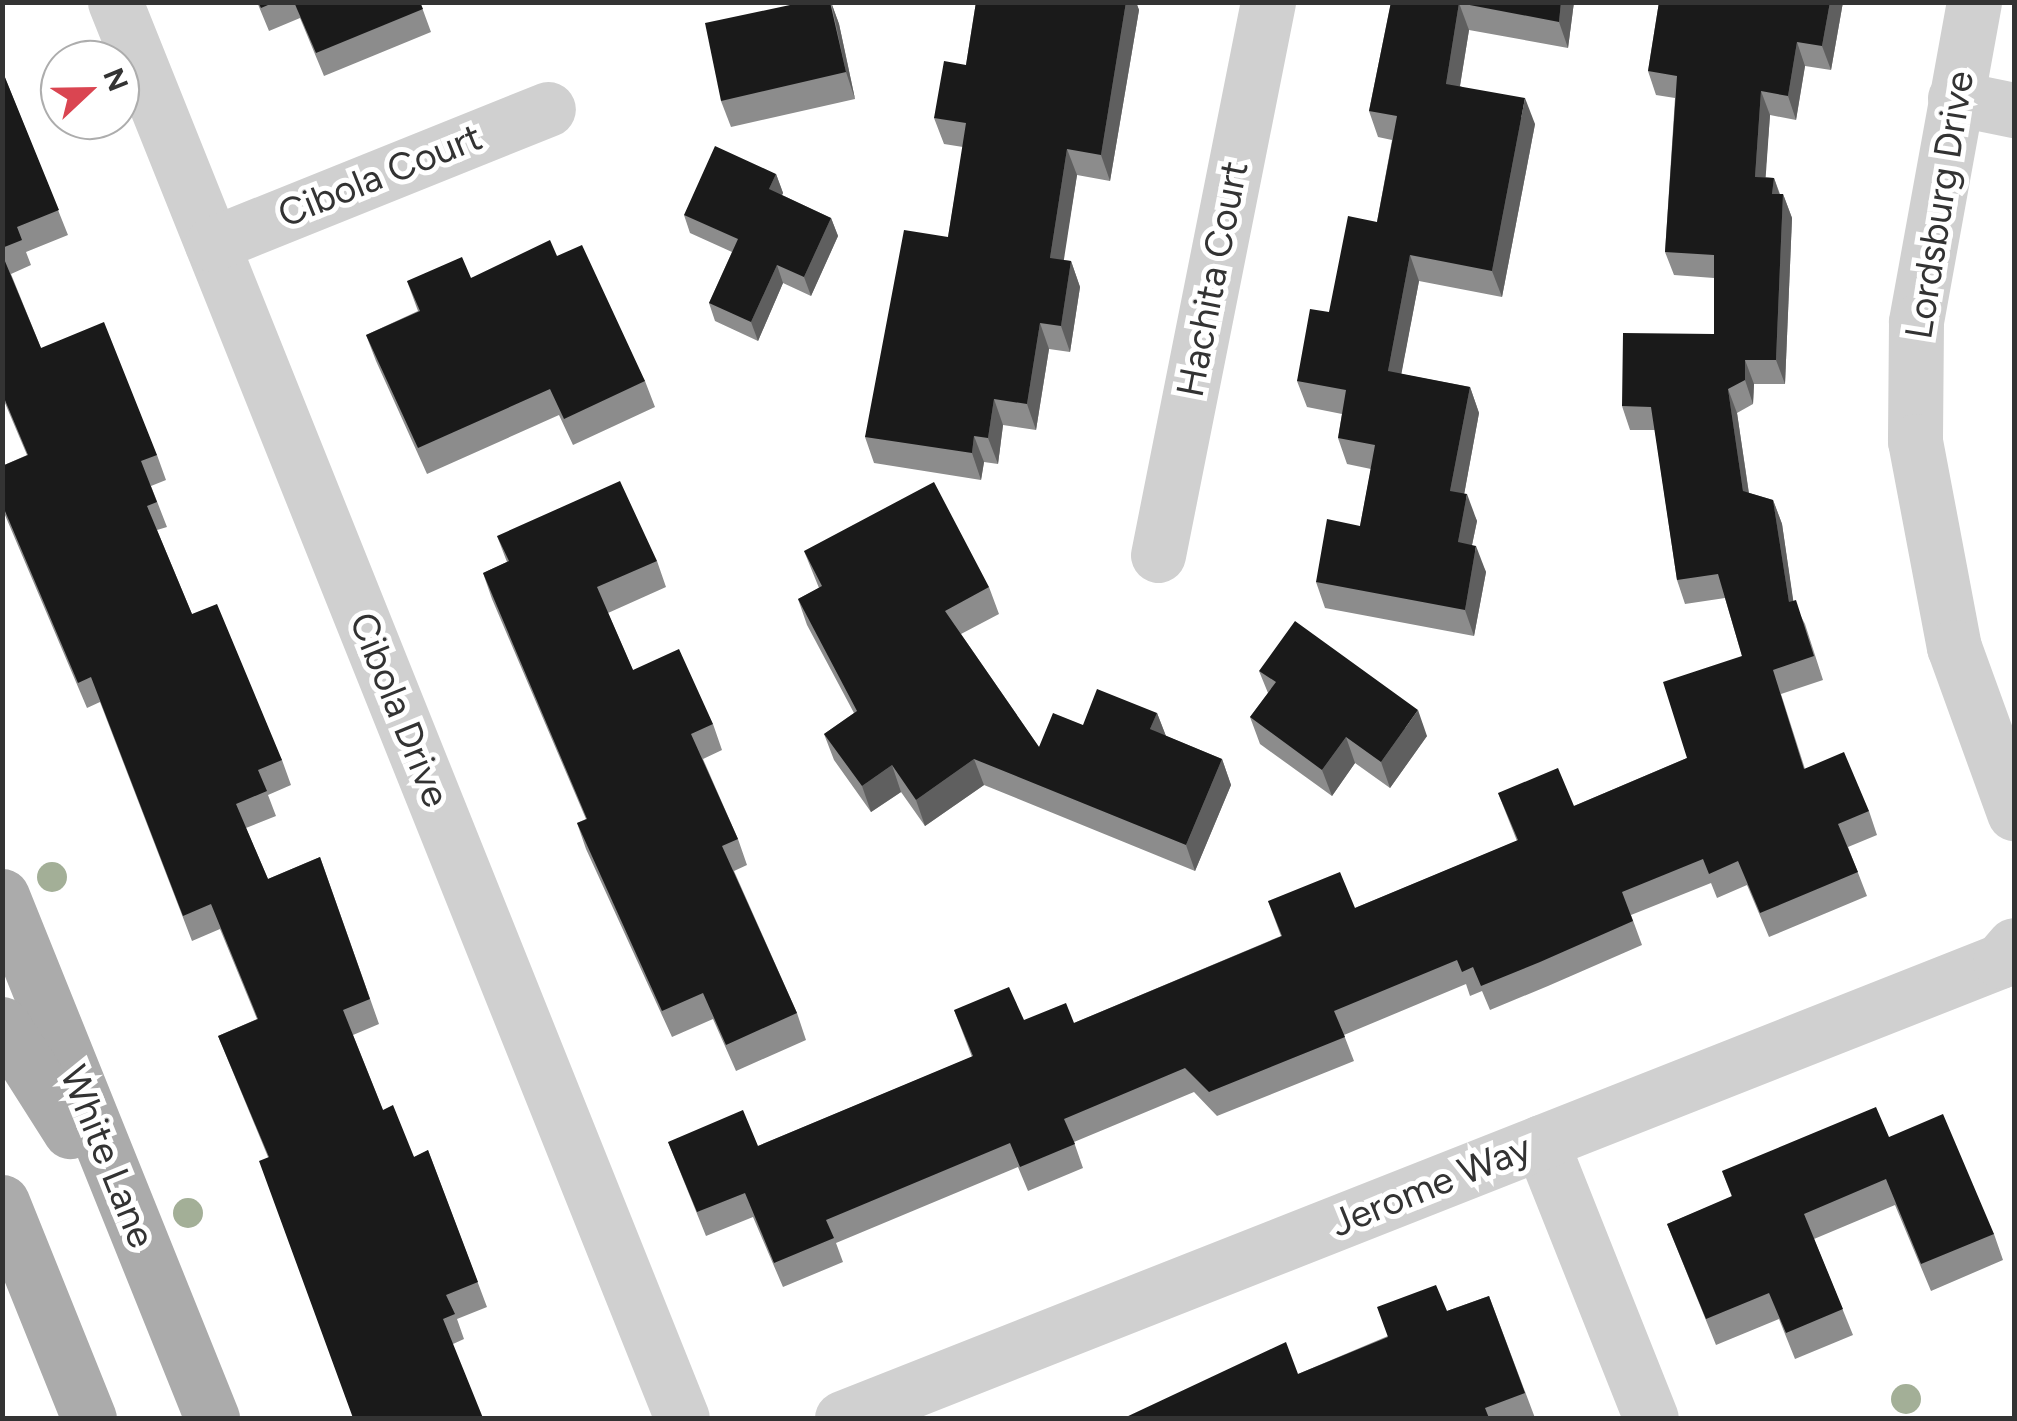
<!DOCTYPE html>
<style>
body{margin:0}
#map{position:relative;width:2017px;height:1421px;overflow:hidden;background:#fff;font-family:Figtree,sans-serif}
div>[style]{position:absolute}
.minor>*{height:55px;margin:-27.5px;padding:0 27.5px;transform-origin:27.5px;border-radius:27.5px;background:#d0d0d0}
.major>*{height:55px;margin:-27.5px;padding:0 27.5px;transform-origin:27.5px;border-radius:27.5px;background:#ababab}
.trees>*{width:30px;height:30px;margin:-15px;border-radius:50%;background:#a3af97}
.wall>*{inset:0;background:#8c8c8c}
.shaded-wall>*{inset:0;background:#5f5f5f}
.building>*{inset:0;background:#1a1a1a}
span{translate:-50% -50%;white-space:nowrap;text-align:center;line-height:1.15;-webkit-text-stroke:10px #fff;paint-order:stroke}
.street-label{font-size:38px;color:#333}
.frame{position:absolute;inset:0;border:5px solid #333;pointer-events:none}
.north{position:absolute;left:40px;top:40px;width:100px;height:100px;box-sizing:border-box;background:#fff;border:2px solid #adadad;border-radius:50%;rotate:68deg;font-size:28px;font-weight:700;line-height:40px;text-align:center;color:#333}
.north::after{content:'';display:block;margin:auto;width:35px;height:45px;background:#da4551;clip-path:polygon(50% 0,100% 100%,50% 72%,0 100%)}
</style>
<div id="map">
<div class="minor">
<i style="left:115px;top:2px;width:1525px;rotate:68.18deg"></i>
<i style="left:1974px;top:2px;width:325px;rotate:100.3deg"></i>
<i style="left:1916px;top:322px;width:119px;rotate:90.5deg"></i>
<i style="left:1915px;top:441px;width:210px;rotate:79.3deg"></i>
<i style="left:1954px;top:647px;width:177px;rotate:70.1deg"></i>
<i style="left:1955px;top:98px;width:60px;rotate:11.5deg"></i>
<i style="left:212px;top:244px;width:362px;rotate:-21.9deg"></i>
<i style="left:1158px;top:555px;width:564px;rotate:-78.75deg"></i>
<i style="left:1541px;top:1142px;width:297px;rotate:68.3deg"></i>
<i style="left:842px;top:1418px;width:1245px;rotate:-21.54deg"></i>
<i style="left:2000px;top:961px;width:21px;rotate:-49deg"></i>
</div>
<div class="major">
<i style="left:2px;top:896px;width:563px;rotate:68.09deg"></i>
<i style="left:2px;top:1024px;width:127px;rotate:57.6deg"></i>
<i style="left:2px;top:1202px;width:233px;rotate:68.1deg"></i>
</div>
<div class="trees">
<i style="left:52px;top:877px"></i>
<i style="left:188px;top:1213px"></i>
<i style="left:1906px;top:1399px"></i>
</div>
<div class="wall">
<i style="clip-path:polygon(257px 2px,420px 2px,431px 32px,324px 76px,300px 18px,269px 31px)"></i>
<i style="clip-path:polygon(831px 2px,839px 24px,855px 99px,731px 127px,721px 101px)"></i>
<i style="clip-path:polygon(976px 2px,1136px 2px,1139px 10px,1110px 181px,1077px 175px,1063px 260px,1071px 261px,1080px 287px,1070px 352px,1049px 349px,1036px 430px,1003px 425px,998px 464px,984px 462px,981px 480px,874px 463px,865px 437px,948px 237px,963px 147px,944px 144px,934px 118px,966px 65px)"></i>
<i style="clip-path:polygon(1391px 2px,1574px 2px,1568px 48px,1469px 30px,1460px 86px,1535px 124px,1502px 297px,1419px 281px,1401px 374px,1470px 387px,1479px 413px,1464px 494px,1477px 521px,1472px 545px,1486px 572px,1474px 636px,1325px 608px,1316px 582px,1360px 526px,1371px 469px,1347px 464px,1338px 438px,1342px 414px,1307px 407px,1297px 381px,1329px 312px,1377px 222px,1392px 140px,1378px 137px,1369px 111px)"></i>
<i style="clip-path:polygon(1659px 2px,1843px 2px,1831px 70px,1805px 66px,1796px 120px,1770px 115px,1765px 177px,1774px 178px,1780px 194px,1783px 194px,1792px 218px,1785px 384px,1754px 384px,1753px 404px,1737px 413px,1749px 493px,1773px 500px,1782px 524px,1793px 601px,1805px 624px,1823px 680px,1781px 694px,1805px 769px,1869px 811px,1877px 835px,1848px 847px,1867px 896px,1769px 937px,1747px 885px,1717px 898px,1711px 883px,1631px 915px,1642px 945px,1548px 986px,1490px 1010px,1482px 991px,1470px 996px,1466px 984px,1344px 1035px,1354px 1061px,1217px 1116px,1194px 1092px,1074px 1142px,1083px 1168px,1028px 1191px,1018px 1167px,836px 1243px,843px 1262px,783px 1287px,753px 1217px,706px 1236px,668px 1142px,758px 1146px,972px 1057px,954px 1010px,1024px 1020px,1074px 1023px,1281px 936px,1268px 901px,1355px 908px,1517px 841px,1498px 793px,1574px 806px,1687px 758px,1742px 656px,1725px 598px,1685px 604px,1677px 580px,1655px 430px,1630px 430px,1622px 406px,1714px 334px,1714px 278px,1674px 275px,1665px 252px,1675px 98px,1656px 95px,1648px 71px)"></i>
<i style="clip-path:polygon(2px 70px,68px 235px,26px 252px,31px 265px,11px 274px,41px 348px,157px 455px,166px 480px,151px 486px,167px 527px,157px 530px,192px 614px,282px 760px,291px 785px,268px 795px,276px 816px,246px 828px,268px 879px,320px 857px,379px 1024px,353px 1035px,383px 1110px,414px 1157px,428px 1150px,487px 1307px,457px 1319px,464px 1339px,453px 1344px,268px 1157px,218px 1036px,257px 1019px,220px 929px,192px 941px,100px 702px,87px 708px,2px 508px,2px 466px,27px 455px,2px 396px)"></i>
<i style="clip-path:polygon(776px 174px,783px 193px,782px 195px,831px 218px,838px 236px,811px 296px,783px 283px,758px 341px,715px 321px,709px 303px,732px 252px,690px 233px,684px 215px)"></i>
<i style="clip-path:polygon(557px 256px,645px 381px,655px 407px,573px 445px,559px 415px,427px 474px,376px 361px,366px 335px,418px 311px,407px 281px,471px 278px)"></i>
<i style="clip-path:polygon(497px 536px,657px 561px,666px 587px,608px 613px,633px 670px,713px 724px,722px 750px,703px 759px,738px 839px,747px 865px,734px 871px,797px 1013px,806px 1040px,736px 1071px,713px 1019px,672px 1037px,586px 849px,577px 823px,586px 819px,492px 599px,483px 573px,507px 562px)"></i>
<i style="clip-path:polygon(804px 551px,989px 587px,999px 614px,961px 634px,1039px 747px,1083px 725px,1157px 713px,1166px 736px,1222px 759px,1231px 785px,1195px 871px,984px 785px,925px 826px,901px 792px,871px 812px,834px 760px,824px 734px,854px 713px,807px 625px,798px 599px,819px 588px)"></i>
<i style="clip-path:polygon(1259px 671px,1427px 736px,1390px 788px,1355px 763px,1332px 796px,1260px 744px,1250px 717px,1268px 693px)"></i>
<i style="clip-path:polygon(1889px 1137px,1994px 1234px,2003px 1260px,1931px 1291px,1895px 1205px,1814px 1239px,1853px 1335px,1795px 1359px,1779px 1319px,1716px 1345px,1667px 1224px,1732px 1197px,1722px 1171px)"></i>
<i style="clip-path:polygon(1489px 1296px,1535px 1418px,1124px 1418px,1298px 1374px,1447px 1311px)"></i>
</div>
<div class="shaded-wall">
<i style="clip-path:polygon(831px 2px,839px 24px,855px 99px,846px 72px)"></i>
<i style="clip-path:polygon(1126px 2px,1136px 2px,1139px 10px,1110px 181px,1101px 155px)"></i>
<i style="clip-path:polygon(1561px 2px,1574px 2px,1568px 48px,1559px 22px)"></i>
<i style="clip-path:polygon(1830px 2px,1843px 2px,1831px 70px,1822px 46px)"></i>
<i style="clip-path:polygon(1459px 3px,1469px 30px,1456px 110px,1446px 84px)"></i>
<i style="clip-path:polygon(1797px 42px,1805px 66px,1796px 120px,1788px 96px)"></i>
<i style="clip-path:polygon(1761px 91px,1770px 115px,1764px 201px,1755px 177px)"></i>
<i style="clip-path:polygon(1525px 98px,1535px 124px,1502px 297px,1492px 271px)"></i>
<i style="clip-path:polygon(1067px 149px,1077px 175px,1060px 285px,1050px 258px)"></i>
<i style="clip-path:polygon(776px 174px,783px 193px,776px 207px,769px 189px)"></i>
<i style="clip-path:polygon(1774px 178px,1782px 202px,1772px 194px)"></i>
<i style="clip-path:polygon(1783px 194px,1792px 218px,1785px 384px,1776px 360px)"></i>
<i style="clip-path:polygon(831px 218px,838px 236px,811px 296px,804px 277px)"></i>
<i style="clip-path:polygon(1410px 255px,1419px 281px,1397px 397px,1388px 371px)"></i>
<i style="clip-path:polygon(1071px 261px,1080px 287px,1070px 352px,1061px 326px)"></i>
<i style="clip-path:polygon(777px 265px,783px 283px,758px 341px,751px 322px)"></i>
<i style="clip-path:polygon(1040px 323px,1049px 349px,1036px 430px,1027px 404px)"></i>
<i style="clip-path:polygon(1745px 360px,1754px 384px,1753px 404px,1745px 380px)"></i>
<i style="clip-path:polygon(1470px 387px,1479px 413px,1460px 517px,1450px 491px)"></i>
<i style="clip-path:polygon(1728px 389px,1737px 413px,1752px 515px,1743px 491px)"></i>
<i style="clip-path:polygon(994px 399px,1003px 425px,998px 464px,988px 438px)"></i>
<i style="clip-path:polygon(974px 436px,984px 462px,981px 480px,972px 453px)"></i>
<i style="clip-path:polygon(1467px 494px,1477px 521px,1467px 569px,1458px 542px)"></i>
<i style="clip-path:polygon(1773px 500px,1782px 524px,1797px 626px,1789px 602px)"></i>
<i style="clip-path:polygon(1476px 546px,1486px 572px,1474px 636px,1465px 610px)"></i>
<i style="clip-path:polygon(1418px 710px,1427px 736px,1390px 788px,1381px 762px)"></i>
<i style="clip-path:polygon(1157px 713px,1167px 739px,1150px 729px)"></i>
<i style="clip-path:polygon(1346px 737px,1355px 763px,1332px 796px,1322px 770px)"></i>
<i style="clip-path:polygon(974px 759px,984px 785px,925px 826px,916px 800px)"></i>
<i style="clip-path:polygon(1222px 759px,1231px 785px,1195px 871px,1186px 845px)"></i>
<i style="clip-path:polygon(892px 765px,901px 792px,871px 812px,862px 786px)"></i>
</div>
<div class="building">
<i style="clip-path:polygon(258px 2px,275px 2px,261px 8px)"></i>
<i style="clip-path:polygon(294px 2px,420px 2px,423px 9px,316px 53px)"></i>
<i style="clip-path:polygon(804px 2px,830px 2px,846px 72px,721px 101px,705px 23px)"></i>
<i style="clip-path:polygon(976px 2px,1126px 2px,1101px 155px,1067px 149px,1050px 258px,1071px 261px,1061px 326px,1040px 323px,1027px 404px,994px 399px,988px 438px,974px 436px,972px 453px,865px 437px,904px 230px,948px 237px,966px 123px,934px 118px,944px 61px,966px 65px)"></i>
<i style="clip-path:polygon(1391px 2px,1561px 2px,1559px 22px,1459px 3px,1446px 84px,1525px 98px,1492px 271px,1410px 255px,1388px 371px,1470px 387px,1450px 491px,1467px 494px,1458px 542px,1476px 546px,1465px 610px,1316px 582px,1327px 519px,1360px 526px,1375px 445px,1338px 438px,1346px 390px,1297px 381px,1310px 309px,1329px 312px,1348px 216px,1377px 222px,1397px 116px,1369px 111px)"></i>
<i style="clip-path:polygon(1659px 2px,1830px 2px,1822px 46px,1797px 42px,1788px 96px,1761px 91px,1755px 177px,1774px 178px,1772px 194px,1783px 194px,1776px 360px,1745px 360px,1745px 380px,1728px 389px,1743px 491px,1773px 500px,1789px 602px,1796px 600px,1814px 656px,1773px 670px,1804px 769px,1844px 752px,1869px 811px,1838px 824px,1858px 872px,1760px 913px,1738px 861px,1709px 874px,1703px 859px,1622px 892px,1633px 921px,1540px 962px,1481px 986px,1473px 967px,1462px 972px,1457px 960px,1334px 1011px,1345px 1037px,1209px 1092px,1185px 1068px,1064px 1119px,1075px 1144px,1020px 1167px,1010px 1143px,826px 1220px,834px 1238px,774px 1263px,745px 1193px,697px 1212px,668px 1142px,743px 1110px,758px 1146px,973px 1056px,954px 1010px,1009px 987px,1024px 1020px,1066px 1003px,1074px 1023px,1282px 936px,1268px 901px,1340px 872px,1355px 908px,1518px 840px,1498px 793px,1558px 768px,1574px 806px,1687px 758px,1663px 682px,1742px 656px,1718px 574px,1677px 580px,1651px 407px,1622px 406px,1623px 333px,1714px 334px,1714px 255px,1665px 252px,1677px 76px,1648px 71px)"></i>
<i style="clip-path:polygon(2px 70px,59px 210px,17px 227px,22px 240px,2px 248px)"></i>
<i style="clip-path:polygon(715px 146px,776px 174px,769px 189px,831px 218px,804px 277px,777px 265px,751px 322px,709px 303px,738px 239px,684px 215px)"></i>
<i style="clip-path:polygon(550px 240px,557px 256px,582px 245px,645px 381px,564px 419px,550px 389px,418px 448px,366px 335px,420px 311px,407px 281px,462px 257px,471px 278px)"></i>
<i style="clip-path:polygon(2px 254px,41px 348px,104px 322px,157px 455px,141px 461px,157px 502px,147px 506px,192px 614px,217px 604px,282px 760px,258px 770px,267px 791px,236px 804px,268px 879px,320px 857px,370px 999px,343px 1010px,383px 1110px,393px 1105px,414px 1157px,428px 1150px,478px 1282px,446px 1295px,455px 1314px,443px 1319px,483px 1418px,353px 1418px,259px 1161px,269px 1157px,218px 1036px,258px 1019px,211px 904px,183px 916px,91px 677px,78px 683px,2px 504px,2px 466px,28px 455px,2px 393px)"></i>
<i style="clip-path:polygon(620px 481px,657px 561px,597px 587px,633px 670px,679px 649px,713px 724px,691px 734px,738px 839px,722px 846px,797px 1013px,726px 1045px,703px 993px,662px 1011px,577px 823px,587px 819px,483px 573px,509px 561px,497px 536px)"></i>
<i style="clip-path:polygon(934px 482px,989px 587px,945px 611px,1039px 747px,1053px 713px,1083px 725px,1097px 689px,1157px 713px,1150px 729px,1222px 759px,1186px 845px,974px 759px,916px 800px,892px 765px,862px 786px,824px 734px,857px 711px,798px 599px,822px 586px,804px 551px)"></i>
<i style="clip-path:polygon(1295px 621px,1418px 710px,1381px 762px,1346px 737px,1322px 770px,1250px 717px,1276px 682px,1259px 671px)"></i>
<i style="clip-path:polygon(1876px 1107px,1889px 1137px,1943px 1114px,1994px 1234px,1921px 1264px,1886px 1179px,1804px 1214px,1843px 1309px,1786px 1333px,1769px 1293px,1706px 1319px,1667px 1224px,1732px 1196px,1722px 1171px)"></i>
<i style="clip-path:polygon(1436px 1285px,1447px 1311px,1489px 1296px,1525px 1393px,1485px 1408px,1489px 1418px,1124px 1418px,1286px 1342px,1298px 1374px,1388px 1337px,1377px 1307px)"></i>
</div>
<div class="street-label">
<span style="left:380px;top:176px;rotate:-22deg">Cibola Court</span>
<span style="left:1940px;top:205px;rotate:-81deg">Lordsburg Drive</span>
<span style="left:1213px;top:279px;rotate:-79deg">Hachita Court</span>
<span style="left:399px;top:710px;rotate:68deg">Cibola Drive</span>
<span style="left:107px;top:1157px;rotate:68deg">White Lane</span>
<span style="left:1431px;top:1186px;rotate:-22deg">Jerome Way</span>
</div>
<div class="frame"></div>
<div class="north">N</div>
</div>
